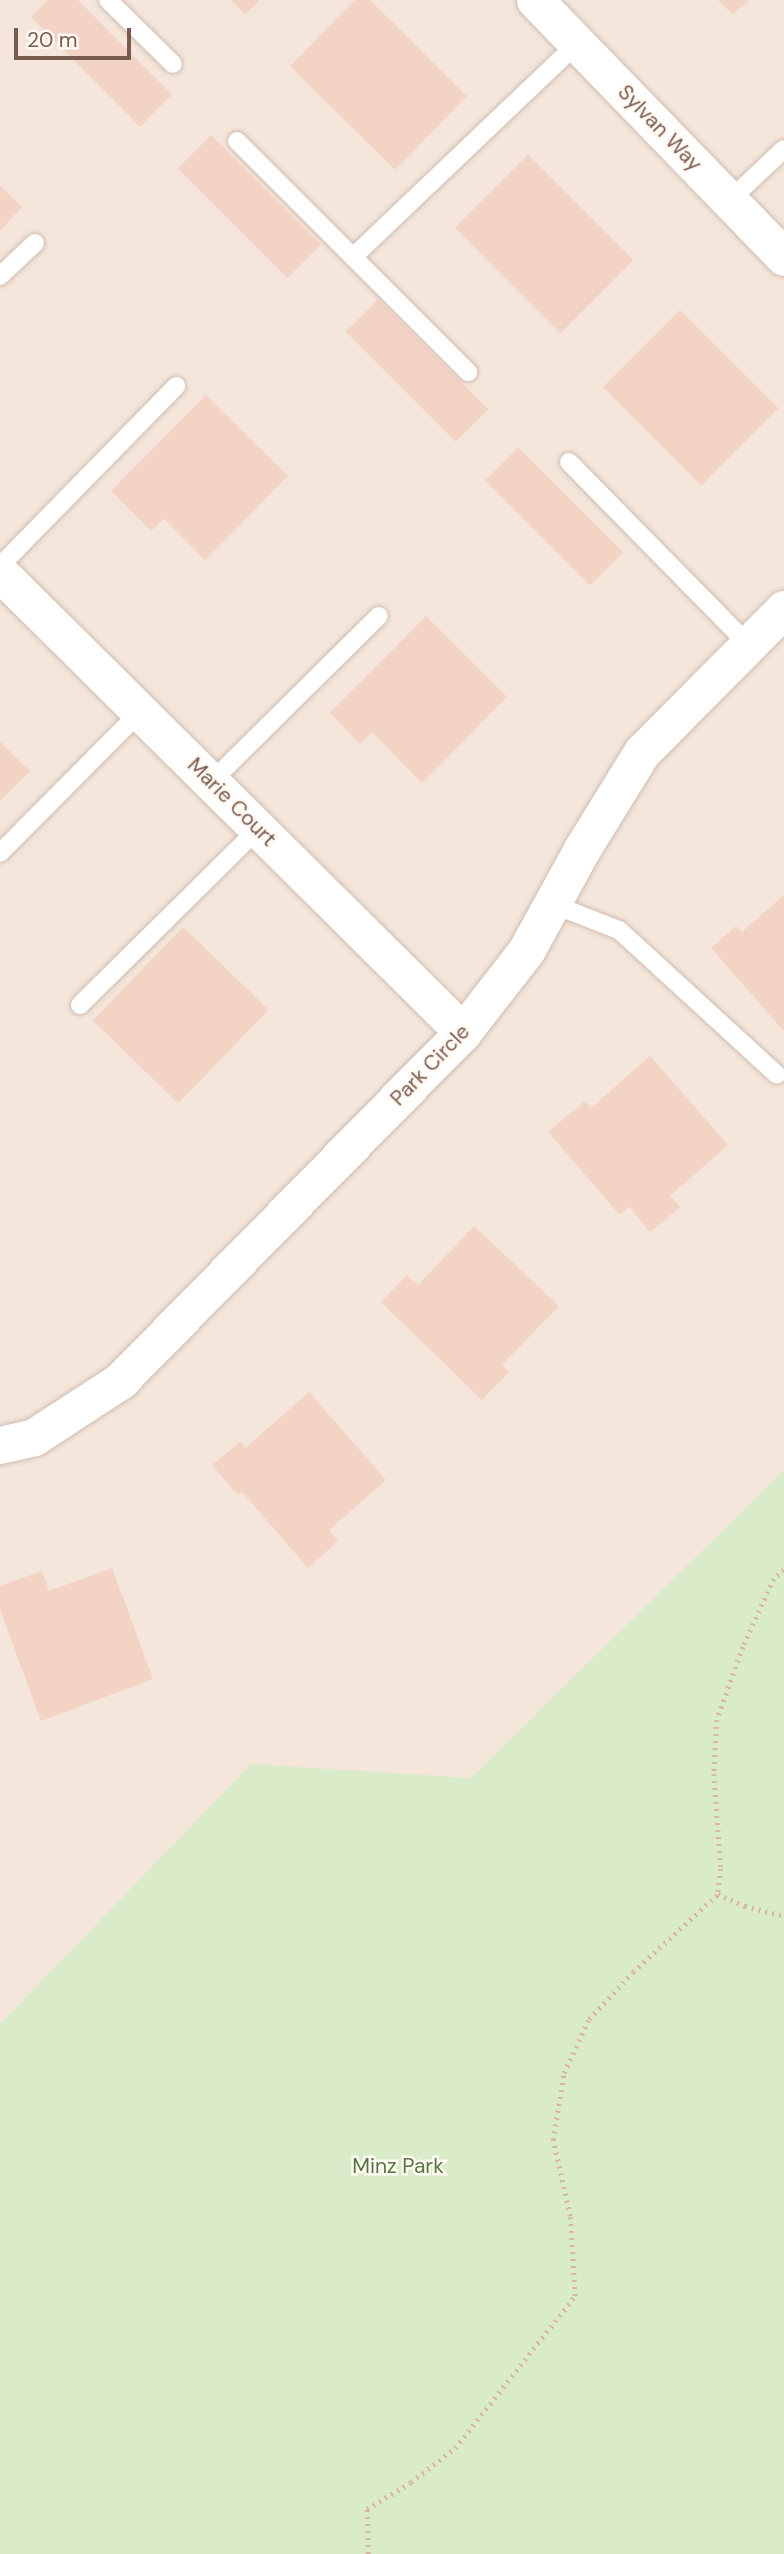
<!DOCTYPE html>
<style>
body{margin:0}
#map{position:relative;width:784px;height:2554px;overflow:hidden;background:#fdf5ec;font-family:"DM Sans",sans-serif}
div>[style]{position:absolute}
.residential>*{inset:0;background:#f4e6da}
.green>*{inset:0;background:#daebc9}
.building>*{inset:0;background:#f2d3c4;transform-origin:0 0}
.path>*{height:4.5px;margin-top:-2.25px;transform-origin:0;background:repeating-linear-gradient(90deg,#d8b5a6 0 2px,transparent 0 7px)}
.roads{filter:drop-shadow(0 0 2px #d0bcb0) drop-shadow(0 0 2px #d0bcb0)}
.service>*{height:18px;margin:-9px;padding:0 9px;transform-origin:9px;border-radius:9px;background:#fff}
.minor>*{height:37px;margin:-18.5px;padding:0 18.5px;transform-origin:18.5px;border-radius:18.5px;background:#fff}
span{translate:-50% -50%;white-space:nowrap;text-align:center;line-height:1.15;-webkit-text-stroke:5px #fff9f3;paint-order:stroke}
.street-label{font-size:21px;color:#795a4e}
.park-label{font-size:21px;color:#577842}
.scale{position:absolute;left:14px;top:28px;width:117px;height:32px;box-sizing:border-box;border:4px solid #795a4e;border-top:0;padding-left:9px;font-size:21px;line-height:24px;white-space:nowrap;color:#795a4e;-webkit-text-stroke:5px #fff9f3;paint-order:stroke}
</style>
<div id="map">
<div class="residential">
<i style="clip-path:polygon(0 0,784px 0,784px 1470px,471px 1779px,251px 1765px,0 2024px)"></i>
</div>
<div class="green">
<i style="clip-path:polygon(784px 1470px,784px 2554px,0 2554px,0 2024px,251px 1764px,471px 1778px)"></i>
</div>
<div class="building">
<i style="clip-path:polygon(48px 0,78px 0,172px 95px,140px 127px,31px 17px)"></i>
<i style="clip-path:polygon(231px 0,260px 0,245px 15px)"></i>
<i style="clip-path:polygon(355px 0,370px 0,467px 96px,395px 170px,290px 66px)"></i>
<i style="clip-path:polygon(718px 0,749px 0,733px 15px)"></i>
<i style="left:211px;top:135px;width:155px;height:47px;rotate:45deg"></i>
<i style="left:528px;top:155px;width:149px;height:103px;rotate:45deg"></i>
<i style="clip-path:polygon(0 186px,22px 207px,0 231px)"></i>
<i style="left:378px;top:299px;width:156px;height:46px;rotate:45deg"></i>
<i style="left:680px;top:310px;width:139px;height:109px;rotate:45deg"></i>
<i style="clip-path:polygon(206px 395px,288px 476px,205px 560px,164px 519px,151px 531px,111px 491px)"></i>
<i style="left:518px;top:447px;width:149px;height:47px;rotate:45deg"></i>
<i style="clip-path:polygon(426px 616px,507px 697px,422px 783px,372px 732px,360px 744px,330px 713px)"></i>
<i style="clip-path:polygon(0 741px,30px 771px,0 801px)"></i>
<i style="clip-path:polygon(784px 895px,784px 1031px,711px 948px,736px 926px,742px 932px)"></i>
<i style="left:183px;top:927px;width:119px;height:130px;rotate:44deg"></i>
<i style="clip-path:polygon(650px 1056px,728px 1145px,670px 1196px,680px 1207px,650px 1232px,629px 1207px,620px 1215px,548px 1132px,585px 1101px,591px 1108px)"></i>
<i style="clip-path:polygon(474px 1226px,559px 1306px,502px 1365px,509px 1372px,482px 1400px,381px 1302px,407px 1275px,418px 1285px)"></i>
<i style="clip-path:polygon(309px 1392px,386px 1480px,329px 1530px,338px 1541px,308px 1568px,242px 1492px,238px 1495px,212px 1465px,240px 1442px,245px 1448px)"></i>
<i style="clip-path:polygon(112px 1568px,153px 1679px,41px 1721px,0 1609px,0 1586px,42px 1571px,49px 1591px)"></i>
</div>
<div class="path">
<i style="left:784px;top:1570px;width:13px;rotate:138deg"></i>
<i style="left:774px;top:1579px;width:75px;rotate:114.5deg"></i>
<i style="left:743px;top:1647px;width:77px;rotate:109.6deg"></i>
<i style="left:717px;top:1720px;width:54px;rotate:93.2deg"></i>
<i style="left:714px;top:1774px;width:95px;rotate:85.8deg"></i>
<i style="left:721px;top:1869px;width:25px;rotate:97deg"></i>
<i style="left:718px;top:1894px;width:30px;rotate:24deg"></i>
<i style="left:745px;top:1906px;width:40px;rotate:14.4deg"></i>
<i style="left:368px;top:2554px;width:45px;rotate:-91.3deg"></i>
<i style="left:367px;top:2509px;width:52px;rotate:-31.5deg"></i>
<i style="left:411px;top:2482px;width:56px;rotate:-37.7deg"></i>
<i style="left:455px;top:2448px;width:194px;rotate:-51.7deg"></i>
<i style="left:575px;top:2296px;width:80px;rotate:-93.6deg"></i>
<i style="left:570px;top:2216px;width:78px;rotate:-102.6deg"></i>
<i style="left:553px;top:2140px;width:68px;rotate:-80.7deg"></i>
<i style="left:564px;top:2073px;width:60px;rotate:-65.2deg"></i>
<i style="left:589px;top:2019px;width:64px;rotate:-46.9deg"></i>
<i style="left:633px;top:1972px;width:115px;rotate:-42.5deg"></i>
</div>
<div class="roads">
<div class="service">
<i style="left:108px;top:0;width:91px;rotate:44.6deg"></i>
<i style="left:237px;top:141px;width:327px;rotate:45deg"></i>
<i style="left:730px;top:200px;width:74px;rotate:-43.4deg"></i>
<i style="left:353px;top:257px;width:311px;rotate:-43.6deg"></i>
<i style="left:0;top:276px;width:48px;rotate:-43.3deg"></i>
<i style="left:569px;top:462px;width:257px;rotate:45.5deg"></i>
<i style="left:0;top:566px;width:252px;rotate:-45.6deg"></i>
<i style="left:211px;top:782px;width:236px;rotate:-44.7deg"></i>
<i style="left:0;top:853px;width:199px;rotate:-45.2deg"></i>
<i style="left:552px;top:904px;width:72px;rotate:21.2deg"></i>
<i style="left:619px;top:930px;width:214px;rotate:42.5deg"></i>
<i style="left:80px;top:1005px;width:250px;rotate:-44.7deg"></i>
</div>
<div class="minor">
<i style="left:535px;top:0;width:358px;rotate:45.9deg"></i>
<i style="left:0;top:573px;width:652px;rotate:44.75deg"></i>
<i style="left:0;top:1445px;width:35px;rotate:-13deg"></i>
<i style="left:34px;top:1437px;width:103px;rotate:-33.1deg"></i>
<i style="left:120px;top:1381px;width:489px;rotate:-45.5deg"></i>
<i style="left:463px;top:1032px;width:103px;rotate:-52.1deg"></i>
<i style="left:526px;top:951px;width:116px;rotate:-61.2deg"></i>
<i style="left:582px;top:849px;width:114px;rotate:-58.3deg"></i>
<i style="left:642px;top:752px;width:202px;rotate:-45.2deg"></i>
</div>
</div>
<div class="street-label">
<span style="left:660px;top:128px;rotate:46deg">Sylvan Way</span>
<span style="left:232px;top:802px;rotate:45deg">Marie Court</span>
<span style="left:430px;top:1065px;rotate:-46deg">Park Circle</span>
</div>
<div class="park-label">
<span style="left:398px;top:2166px">Minz Park</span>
</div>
<div class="scale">20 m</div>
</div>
